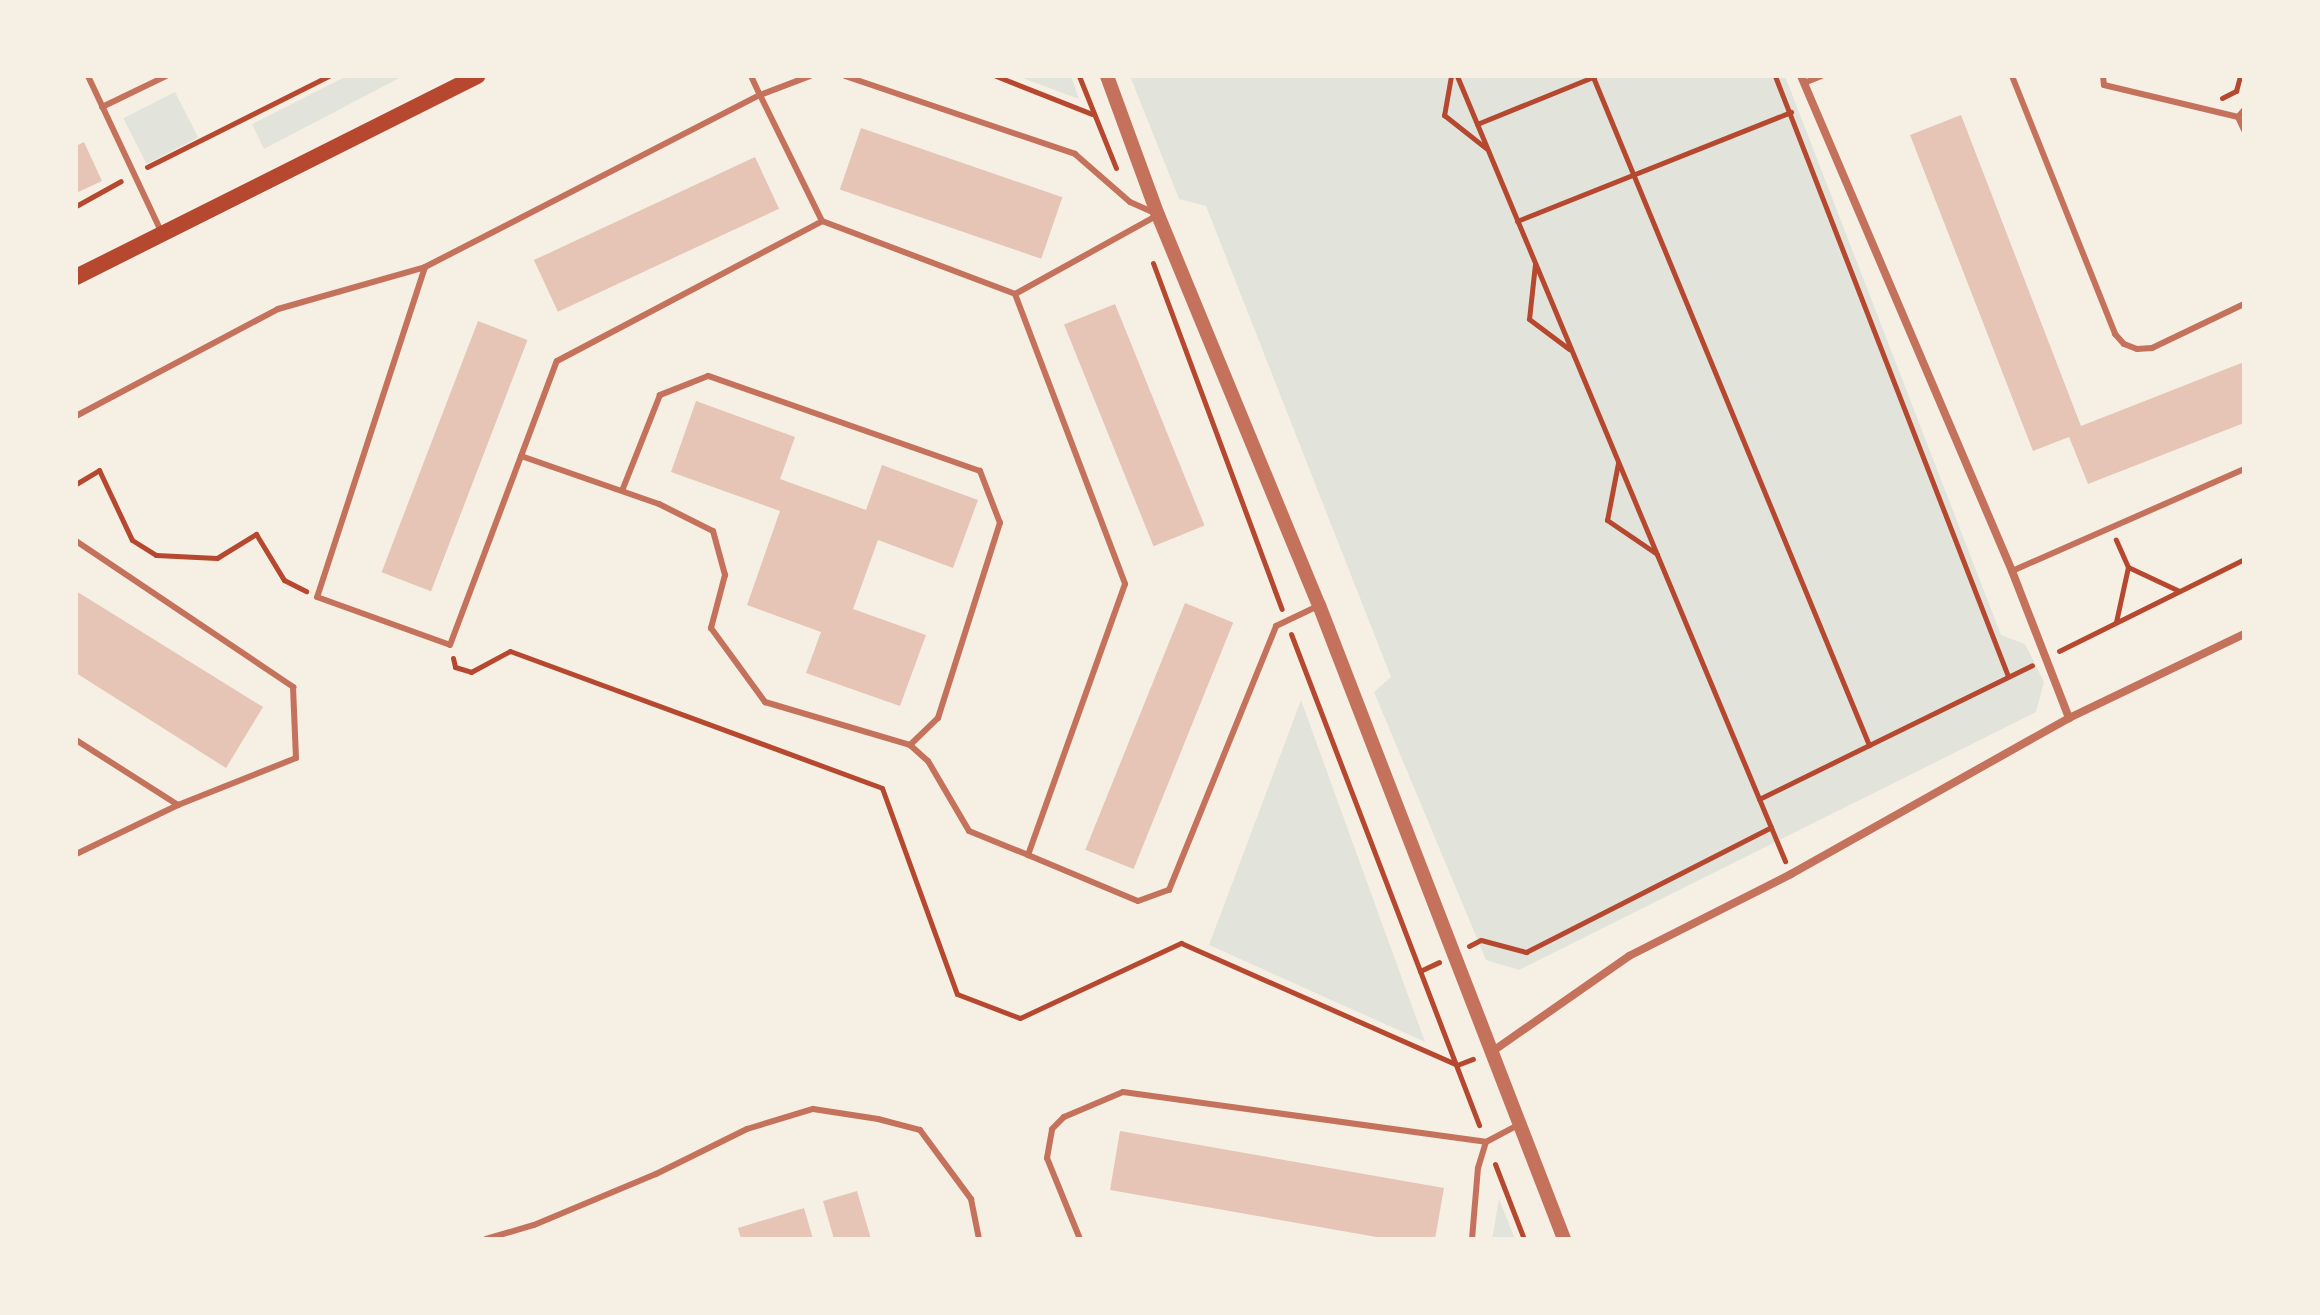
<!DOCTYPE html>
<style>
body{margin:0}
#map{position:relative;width:2320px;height:1315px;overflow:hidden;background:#f6efe4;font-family:Rubik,sans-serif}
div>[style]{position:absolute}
.green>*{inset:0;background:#e2e4dc;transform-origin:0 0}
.building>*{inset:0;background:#e6c5b7;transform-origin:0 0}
.path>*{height:5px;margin:-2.5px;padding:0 2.5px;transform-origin:2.5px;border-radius:2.5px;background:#b5482f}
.service>*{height:6px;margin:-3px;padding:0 3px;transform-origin:3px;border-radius:3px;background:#c5725c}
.minor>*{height:8px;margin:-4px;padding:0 4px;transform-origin:4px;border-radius:4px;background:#c5725c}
.tertiary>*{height:14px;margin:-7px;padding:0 7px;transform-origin:7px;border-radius:7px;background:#c5725c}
.secondary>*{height:16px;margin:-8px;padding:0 8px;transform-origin:8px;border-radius:8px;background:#b5482f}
span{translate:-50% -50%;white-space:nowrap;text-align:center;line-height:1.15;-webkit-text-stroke:8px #f6efe4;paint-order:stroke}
.frame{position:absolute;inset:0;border:78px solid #f6efe4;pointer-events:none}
</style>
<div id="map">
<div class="green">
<i style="clip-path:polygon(347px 76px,403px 76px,264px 149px,252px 124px)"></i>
<i style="clip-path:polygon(1017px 76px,1071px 76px,1079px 99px)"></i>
<i style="clip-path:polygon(1130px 76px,1785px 76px,2001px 635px,2025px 644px,2044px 682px,2036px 712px,1519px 970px,1486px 960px,1374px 692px,1391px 677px,1206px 206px,1179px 199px)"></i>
<i style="left:175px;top:92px;width:51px;height:58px;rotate:63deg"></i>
<i style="clip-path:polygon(1301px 700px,1425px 1042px,1209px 945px)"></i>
<i style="clip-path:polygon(1499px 1199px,1515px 1239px,1492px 1239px)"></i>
</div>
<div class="building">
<i style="clip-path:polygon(1961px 115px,2081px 426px,2244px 362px,2244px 423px,2088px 484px,2069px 437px,2033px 451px,1910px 135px)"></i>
<i style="left:861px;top:128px;width:213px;height:65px;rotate:19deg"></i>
<i style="clip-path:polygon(84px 142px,102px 181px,76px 193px,76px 146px)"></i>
<i style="left:755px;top:157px;width:57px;height:244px;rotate:65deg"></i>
<i style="left:1115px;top:304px;width:239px;height:55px;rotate:68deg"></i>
<i style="left:478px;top:321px;width:53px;height:269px;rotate:21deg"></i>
<i style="clip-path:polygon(696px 401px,795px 437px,780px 479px,866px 510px,882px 465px,978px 500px,953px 568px,878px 540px,853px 609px,926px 635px,900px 706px,806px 673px,821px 632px,747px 605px,780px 511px,671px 472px)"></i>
<i style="clip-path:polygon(76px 591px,263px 707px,226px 768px,76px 673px)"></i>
<i style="left:1185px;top:603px;width:52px;height:266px;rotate:22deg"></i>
<i style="clip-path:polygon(1120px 1131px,1444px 1188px,1435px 1239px,1388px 1239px,1110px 1190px)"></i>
<i style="clip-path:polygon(857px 1191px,871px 1239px,834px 1239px,823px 1201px)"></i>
<i style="clip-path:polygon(804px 1208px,813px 1239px,741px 1239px,738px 1228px)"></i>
</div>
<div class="path">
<i style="left:996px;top:76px;width:103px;rotate:21.6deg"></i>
<i style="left:1079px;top:76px;width:99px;rotate:68.1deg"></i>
<i style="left:1451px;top:76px;width:40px;rotate:100deg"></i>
<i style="left:1444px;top:115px;width:55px;rotate:38.3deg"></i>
<i style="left:1457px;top:76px;width:851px;rotate:67.32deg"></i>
<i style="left:1775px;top:76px;width:644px;rotate:68.78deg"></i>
<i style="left:1593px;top:77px;width:723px;rotate:67.55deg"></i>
<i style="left:2222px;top:98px;width:16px;rotate:-27deg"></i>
<i style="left:2236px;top:91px;width:16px;rotate:-75deg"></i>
<i style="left:1477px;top:124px;width:127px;rotate:-22.1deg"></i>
<i style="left:147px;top:167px;width:203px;rotate:-26.6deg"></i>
<i style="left:76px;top:206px;width:51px;rotate:-29.1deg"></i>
<i style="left:1517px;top:221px;width:295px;rotate:-21.7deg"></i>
<i style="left:1153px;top:263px;width:369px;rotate:69.6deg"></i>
<i style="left:1535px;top:264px;width:55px;rotate:96.2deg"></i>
<i style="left:1529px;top:319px;width:50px;rotate:36.9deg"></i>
<i style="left:1618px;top:463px;width:58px;rotate:100.9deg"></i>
<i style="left:1607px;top:520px;width:60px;rotate:34.2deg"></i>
<i style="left:76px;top:484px;width:27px;rotate:-31deg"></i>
<i style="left:99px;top:470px;width:77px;rotate:64.8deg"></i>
<i style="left:132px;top:540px;width:28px;rotate:32deg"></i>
<i style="left:156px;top:555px;width:61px;rotate:2.8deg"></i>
<i style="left:217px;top:558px;width:46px;rotate:-31.6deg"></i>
<i style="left:256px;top:534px;width:54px;rotate:58.7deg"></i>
<i style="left:284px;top:580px;width:25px;rotate:27deg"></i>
<i style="left:2128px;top:567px;width:56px;rotate:25.2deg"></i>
<i style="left:2116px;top:622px;width:56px;rotate:-77.7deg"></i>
<i style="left:2128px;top:567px;width:30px;rotate:-114deg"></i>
<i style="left:1291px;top:634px;width:526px;rotate:69.05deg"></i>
<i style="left:2059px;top:651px;width:207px;rotate:-26.4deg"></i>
<i style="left:453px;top:658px;width:9px;rotate:77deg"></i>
<i style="left:455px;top:667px;width:17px;rotate:17deg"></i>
<i style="left:471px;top:672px;width:44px;rotate:-28.3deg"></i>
<i style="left:510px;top:651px;width:396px;rotate:20.2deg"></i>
<i style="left:882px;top:788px;width:219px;rotate:70deg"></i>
<i style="left:957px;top:994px;width:67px;rotate:20.9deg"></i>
<i style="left:1020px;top:1018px;width:178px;rotate:-25deg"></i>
<i style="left:1181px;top:943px;width:302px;rotate:23.8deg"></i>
<i style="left:1457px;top:1065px;width:17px;rotate:-21deg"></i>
<i style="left:1759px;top:799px;width:304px;rotate:-26.1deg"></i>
<i style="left:1469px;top:946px;width:13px;rotate:-27deg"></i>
<i style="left:1481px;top:940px;width:47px;rotate:14.9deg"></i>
<i style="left:1526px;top:952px;width:275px;rotate:-27deg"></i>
<i style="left:1420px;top:971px;width:21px;rotate:-25deg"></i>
<i style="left:1495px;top:1164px;width:80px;rotate:68.9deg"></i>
</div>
<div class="service">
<i style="left:88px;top:76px;width:171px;rotate:64.8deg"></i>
<i style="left:751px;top:76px;width:21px;rotate:65deg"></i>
<i style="left:760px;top:95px;width:53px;rotate:-20.8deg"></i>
<i style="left:845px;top:76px;width:243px;rotate:18.7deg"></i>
<i style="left:1075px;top:154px;width:73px;rotate:41.1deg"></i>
<i style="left:1130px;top:202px;width:27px;rotate:24deg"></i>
<i style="left:2012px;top:76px;width:278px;rotate:68.2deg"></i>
<i style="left:2115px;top:334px;width:13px;rotate:48deg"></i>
<i style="left:2124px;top:344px;width:14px;rotate:21deg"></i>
<i style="left:2137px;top:349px;width:15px;rotate:-4deg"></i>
<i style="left:2152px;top:348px;width:102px;rotate:-25.6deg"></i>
<i style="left:2103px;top:76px;width:9px;rotate:84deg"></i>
<i style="left:2104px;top:85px;width:138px;rotate:13.4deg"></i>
<i style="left:2238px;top:117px;width:9px;rotate:-49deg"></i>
<i style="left:1804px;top:83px;width:18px;rotate:-22deg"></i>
<i style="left:102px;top:107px;width:71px;rotate:-25.8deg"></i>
<i style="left:2238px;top:117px;width:14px;rotate:65deg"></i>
<i style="left:425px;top:267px;width:347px;rotate:108.1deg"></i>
<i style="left:317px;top:597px;width:141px;rotate:19.8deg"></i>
<i style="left:450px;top:645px;width:303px;rotate:-69.4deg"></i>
<i style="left:557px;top:361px;width:300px;rotate:-27.8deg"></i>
<i style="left:822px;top:221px;width:206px;rotate:20.7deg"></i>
<i style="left:1015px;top:294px;width:310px;rotate:69.2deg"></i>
<i style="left:1125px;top:584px;width:288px;rotate:109.7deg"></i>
<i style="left:1028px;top:855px;width:119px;rotate:22.7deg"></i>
<i style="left:1138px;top:901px;width:33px;rotate:-20deg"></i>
<i style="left:1169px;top:890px;width:285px;rotate:-67.9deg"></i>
<i style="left:1276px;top:626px;width:47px;rotate:-25.5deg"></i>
<i style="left:1015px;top:294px;width:163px;rotate:-28.9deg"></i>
<i style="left:76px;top:416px;width:229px;rotate:-27.9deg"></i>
<i style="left:278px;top:309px;width:153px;rotate:-15.9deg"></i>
<i style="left:425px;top:267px;width:377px;rotate:-27.2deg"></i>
<i style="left:760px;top:95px;width:140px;rotate:63.8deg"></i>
<i style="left:521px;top:456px;width:146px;rotate:19.2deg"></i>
<i style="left:659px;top:504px;width:60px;rotate:26.6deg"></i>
<i style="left:713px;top:531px;width:46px;rotate:74.7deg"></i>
<i style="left:725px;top:575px;width:55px;rotate:104.8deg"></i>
<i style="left:711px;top:628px;width:92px;rotate:53.9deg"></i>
<i style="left:765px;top:702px;width:151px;rotate:16.5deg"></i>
<i style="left:910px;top:745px;width:39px;rotate:-44deg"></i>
<i style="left:938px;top:718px;width:205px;rotate:-72.4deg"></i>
<i style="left:1000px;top:523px;width:56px;rotate:-111deg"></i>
<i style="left:980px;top:471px;width:288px;rotate:-160.7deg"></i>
<i style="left:708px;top:376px;width:52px;rotate:158.4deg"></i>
<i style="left:660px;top:395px;width:103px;rotate:111.6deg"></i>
<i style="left:76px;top:541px;width:262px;rotate:33.9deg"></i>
<i style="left:293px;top:687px;width:71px;rotate:87.6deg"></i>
<i style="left:296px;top:758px;width:127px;rotate:158.3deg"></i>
<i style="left:2012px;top:571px;width:253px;rotate:-23.7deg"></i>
<i style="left:76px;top:740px;width:121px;rotate:32.5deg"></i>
<i style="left:178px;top:805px;width:113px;rotate:154.3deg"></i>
<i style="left:910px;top:745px;width:24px;rotate:42deg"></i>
<i style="left:928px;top:761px;width:81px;rotate:59.6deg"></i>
<i style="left:969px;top:831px;width:64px;rotate:22.1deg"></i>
<i style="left:486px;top:1239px;width:50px;rotate:-16.3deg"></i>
<i style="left:534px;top:1225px;width:132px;rotate:-22.7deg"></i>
<i style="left:656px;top:1174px;width:102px;rotate:-26.3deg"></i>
<i style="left:747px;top:1129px;width:69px;rotate:-16.9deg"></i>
<i style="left:813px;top:1109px;width:66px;rotate:8.7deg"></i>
<i style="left:878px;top:1119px;width:43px;rotate:14.7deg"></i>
<i style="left:920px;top:1130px;width:86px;rotate:53.5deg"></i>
<i style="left:971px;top:1199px;width:41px;rotate:78.7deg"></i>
<i style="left:1080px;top:1239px;width:87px;rotate:-112.2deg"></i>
<i style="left:1047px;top:1158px;width:29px;rotate:-80deg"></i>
<i style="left:1052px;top:1129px;width:17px;rotate:-45deg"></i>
<i style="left:1064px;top:1117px;width:64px;rotate:-23deg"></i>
<i style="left:1123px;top:1092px;width:366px;rotate:7.8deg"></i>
<i style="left:1486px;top:1142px;width:36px;rotate:-28deg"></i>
<i style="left:1472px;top:1239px;width:71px;rotate:-85.2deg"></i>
<i style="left:1478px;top:1168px;width:27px;rotate:-73deg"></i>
</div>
<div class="minor">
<i style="left:1801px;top:76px;width:538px;rotate:66.91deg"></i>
<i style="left:2012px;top:571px;width:158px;rotate:68.8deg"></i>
<i style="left:1493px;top:1051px;width:166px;rotate:-34.9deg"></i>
<i style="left:1629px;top:956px;width:182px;rotate:-26.8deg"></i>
<i style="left:1791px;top:874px;width:319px;rotate:-29.3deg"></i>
<i style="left:2069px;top:718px;width:194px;rotate:-25.6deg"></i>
</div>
<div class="tertiary">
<i style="left:1107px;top:76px;width:148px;rotate:69.9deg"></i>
<i style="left:1158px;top:215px;width:422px;rotate:67.6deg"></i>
<i style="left:1319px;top:605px;width:680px;rotate:68.87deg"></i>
</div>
<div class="secondary">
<i style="left:76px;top:277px;width:449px;rotate:-26.6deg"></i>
</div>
<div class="frame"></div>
</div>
